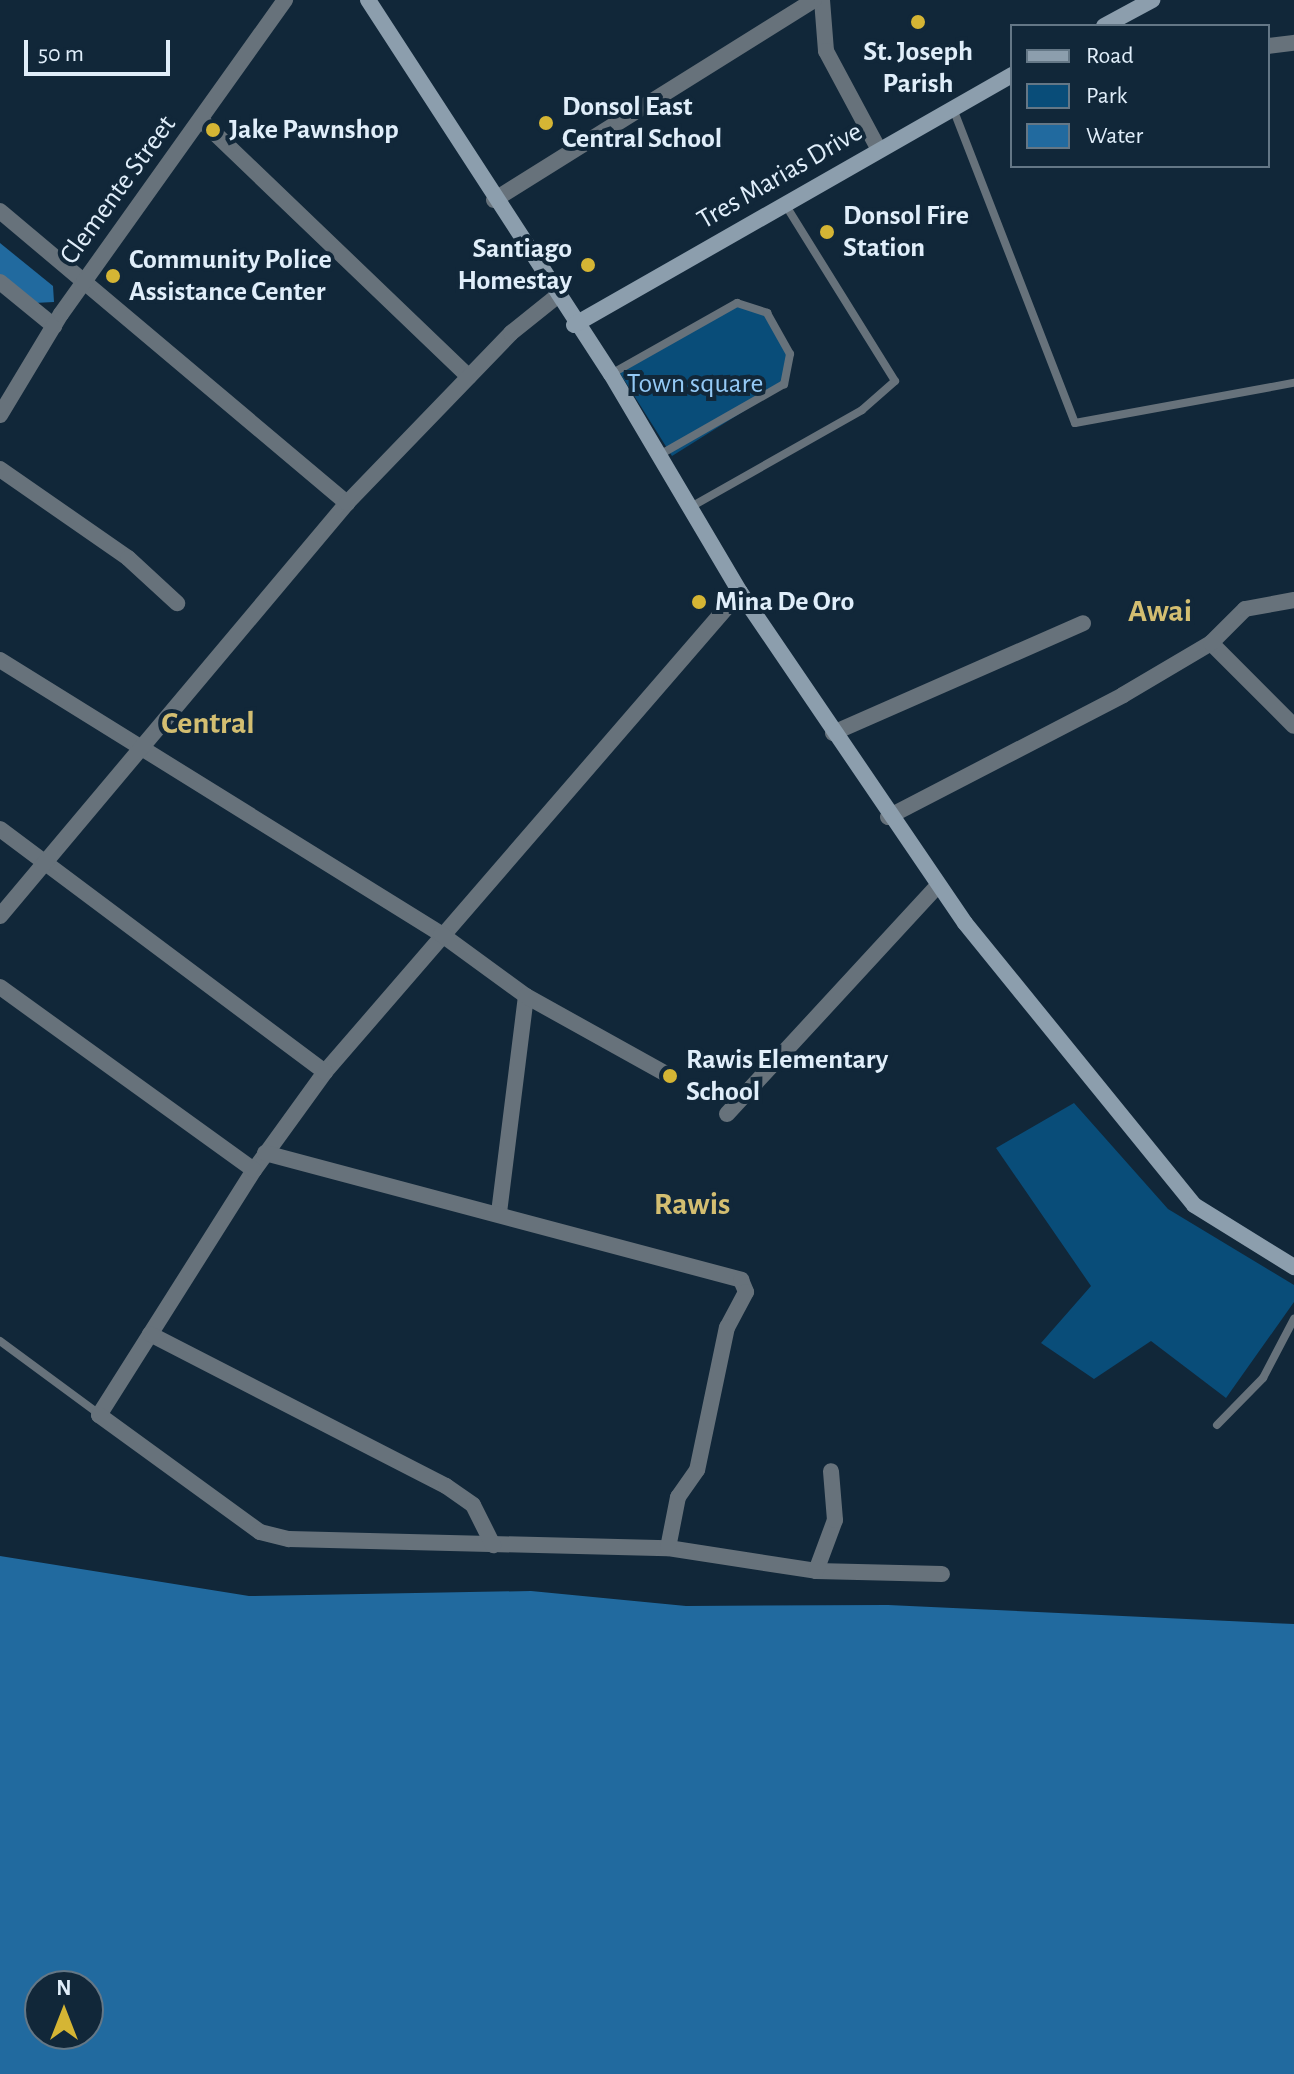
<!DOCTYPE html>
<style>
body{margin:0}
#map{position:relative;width:1294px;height:2074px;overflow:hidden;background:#112739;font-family:"Alegreya Sans",sans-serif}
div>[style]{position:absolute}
.green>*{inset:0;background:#094d79}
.water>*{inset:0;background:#216a9f}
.lane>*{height:8px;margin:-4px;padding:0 4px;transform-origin:4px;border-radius:4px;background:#67727b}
.street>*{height:16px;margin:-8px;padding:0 8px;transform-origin:8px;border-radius:8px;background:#67727b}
.secondary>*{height:16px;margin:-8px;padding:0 8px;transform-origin:8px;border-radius:8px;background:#8c9ead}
.dots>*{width:22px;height:22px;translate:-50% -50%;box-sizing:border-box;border:4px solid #112739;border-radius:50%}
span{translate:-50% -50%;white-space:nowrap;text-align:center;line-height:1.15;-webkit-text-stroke:8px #112739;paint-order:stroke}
.poi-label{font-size:28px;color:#e0eefa;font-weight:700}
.left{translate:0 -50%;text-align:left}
.right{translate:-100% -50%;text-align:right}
.street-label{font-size:28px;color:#e0eefa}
.park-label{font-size:28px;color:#94c9f5}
.quarter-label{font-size:32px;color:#d3be71;font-weight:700}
.legend{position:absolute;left:1010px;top:24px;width:260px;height:144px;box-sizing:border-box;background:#112739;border:2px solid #647786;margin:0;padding:10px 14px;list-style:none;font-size:24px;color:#e0eefa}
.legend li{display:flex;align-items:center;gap:16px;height:40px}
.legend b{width:40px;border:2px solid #647786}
.north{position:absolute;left:24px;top:1970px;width:80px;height:80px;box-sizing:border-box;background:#112739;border:2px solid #647786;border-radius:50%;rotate:0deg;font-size:22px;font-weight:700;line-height:32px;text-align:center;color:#e0eefa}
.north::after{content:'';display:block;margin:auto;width:28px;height:36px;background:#d5b534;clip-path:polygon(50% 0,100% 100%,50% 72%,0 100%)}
.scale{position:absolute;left:24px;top:40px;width:146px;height:36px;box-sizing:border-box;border:4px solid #e0eefa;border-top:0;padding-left:10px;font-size:24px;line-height:28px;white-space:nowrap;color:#e0eefa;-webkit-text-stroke:6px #112739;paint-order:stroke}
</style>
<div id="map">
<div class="green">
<i style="clip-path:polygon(739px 303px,769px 313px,792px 354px,787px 384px,672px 456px,618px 370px)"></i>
<i style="clip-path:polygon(1074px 1103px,1168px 1209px,1294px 1285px,1294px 1302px,1226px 1398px,1151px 1341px,1094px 1379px,1041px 1343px,1091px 1286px,996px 1148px)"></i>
</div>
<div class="water">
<i style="clip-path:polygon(0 243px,53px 286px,54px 302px,34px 303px,0 275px)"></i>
<i style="clip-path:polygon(evenodd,0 1556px,249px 1596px,531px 1591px,686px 1606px,888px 1605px,1294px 1624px,1294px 2074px,0 2074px,0 1556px,40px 1986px,88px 1986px,88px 2034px,40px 2034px,40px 1986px)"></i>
</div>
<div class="lane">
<i style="left:952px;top:106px;width:340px;rotate:68.8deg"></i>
<i style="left:1075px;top:423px;width:223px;rotate:-10.4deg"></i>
<i style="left:611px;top:374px;width:145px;rotate:-29.4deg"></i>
<i style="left:737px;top:303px;width:32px;rotate:18deg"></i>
<i style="left:767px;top:313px;width:47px;rotate:60.7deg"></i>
<i style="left:790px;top:354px;width:31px;rotate:101deg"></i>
<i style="left:784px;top:384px;width:145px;rotate:150.3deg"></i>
<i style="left:689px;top:508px;width:199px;rotate:-29.5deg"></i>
<i style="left:862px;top:410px;width:44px;rotate:-41.3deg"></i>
<i style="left:895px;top:381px;width:210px;rotate:-121.9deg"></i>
<i style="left:0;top:1341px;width:123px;rotate:36.4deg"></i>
<i style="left:1217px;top:1425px;width:66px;rotate:-45.6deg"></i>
<i style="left:1263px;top:1378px;width:67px;rotate:-62.3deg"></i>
</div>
<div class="street">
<i style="left:822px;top:0;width:51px;rotate:85.5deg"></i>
<i style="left:826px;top:51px;width:112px;rotate:61.8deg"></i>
<i style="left:1268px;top:46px;width:26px;rotate:-7deg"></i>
<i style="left:201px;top:120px;width:371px;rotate:43.8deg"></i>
<i style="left:494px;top:200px;width:377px;rotate:-32deg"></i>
<i style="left:0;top:211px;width:454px;rotate:40.1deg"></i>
<i style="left:0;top:282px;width:70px;rotate:39.2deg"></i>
<i style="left:0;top:415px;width:118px;rotate:-58.9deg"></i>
<i style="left:61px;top:314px;width:386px;rotate:-54.5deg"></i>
<i style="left:0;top:469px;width:156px;rotate:34.8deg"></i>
<i style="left:128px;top:558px;width:67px;rotate:42.6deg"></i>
<i style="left:740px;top:592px;width:635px;rotate:130.85deg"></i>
<i style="left:325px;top:1072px;width:121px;rotate:125.9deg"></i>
<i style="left:254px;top:1170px;width:290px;rotate:122.3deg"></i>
<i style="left:99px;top:1415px;width:199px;rotate:36deg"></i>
<i style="left:260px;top:1532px;width:30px;rotate:14deg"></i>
<i style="left:289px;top:1539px;width:379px;rotate:1.4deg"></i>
<i style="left:668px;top:1548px;width:150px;rotate:8.8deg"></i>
<i style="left:816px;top:1571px;width:126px;rotate:1.4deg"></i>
<i style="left:1211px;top:643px;width:117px;rotate:45deg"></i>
<i style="left:0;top:660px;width:519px;rotate:31.85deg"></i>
<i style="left:441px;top:934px;width:105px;rotate:36.1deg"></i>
<i style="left:526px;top:996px;width:218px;rotate:97.1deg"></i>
<i style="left:833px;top:733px;width:273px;rotate:-23.7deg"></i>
<i style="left:888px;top:817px;width:265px;rotate:-27.4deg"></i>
<i style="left:1123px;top:695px;width:102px;rotate:-30.6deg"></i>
<i style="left:1211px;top:643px;width:48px;rotate:-45deg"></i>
<i style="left:1245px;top:609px;width:50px;rotate:-10.4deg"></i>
<i style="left:0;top:829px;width:406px;rotate:36.8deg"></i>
<i style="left:0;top:916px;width:539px;rotate:-49.96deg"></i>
<i style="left:347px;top:503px;width:236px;rotate:-46deg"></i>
<i style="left:511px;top:333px;width:58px;rotate:-38.7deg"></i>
<i style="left:0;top:987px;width:313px;rotate:35.8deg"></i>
<i style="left:526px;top:996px;width:162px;rotate:29.1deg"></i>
<i style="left:727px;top:1114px;width:311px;rotate:-47.3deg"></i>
<i style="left:265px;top:1153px;width:493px;rotate:14.9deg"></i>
<i style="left:741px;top:1280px;width:13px;rotate:67deg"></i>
<i style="left:746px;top:1292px;width:40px;rotate:118deg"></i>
<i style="left:727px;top:1327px;width:146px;rotate:101.8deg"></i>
<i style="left:697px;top:1470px;width:33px;rotate:125deg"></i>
<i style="left:678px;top:1497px;width:52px;rotate:101.1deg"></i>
<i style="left:150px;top:1334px;width:333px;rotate:27.2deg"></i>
<i style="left:446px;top:1486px;width:33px;rotate:35deg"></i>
<i style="left:473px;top:1505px;width:45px;rotate:63.4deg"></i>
<i style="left:816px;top:1571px;width:54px;rotate:-69.6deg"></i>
<i style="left:835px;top:1520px;width:49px;rotate:-94.7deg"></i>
</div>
<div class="secondary">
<i style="left:368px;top:0;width:446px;rotate:57deg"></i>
<i style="left:611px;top:374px;width:253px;rotate:59.4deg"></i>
<i style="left:740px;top:592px;width:400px;rotate:55.8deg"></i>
<i style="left:965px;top:923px;width:363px;rotate:50.9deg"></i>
<i style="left:1194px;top:1205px;width:118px;rotate:31.8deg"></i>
<i style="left:1104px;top:26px;width:55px;rotate:-28.4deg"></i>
<i style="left:574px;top:325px;width:504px;rotate:-29.72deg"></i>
</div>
<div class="dots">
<i style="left:918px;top:22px;background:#d5b534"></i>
<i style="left:546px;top:123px;background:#d5b534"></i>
<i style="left:213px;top:130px;background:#d5b534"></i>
<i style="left:827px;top:232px;background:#d5b534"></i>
<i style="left:588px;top:265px;background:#d5b534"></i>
<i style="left:113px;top:276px;background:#d5b534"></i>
<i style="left:699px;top:602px;background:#d5b534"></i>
<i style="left:670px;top:1076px;background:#d5b534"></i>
</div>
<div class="poi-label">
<span style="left:918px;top:68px">St. Joseph<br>Parish</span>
<span class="left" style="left:562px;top:123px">Donsol East<br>Central School</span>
<span class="left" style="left:229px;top:130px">Jake Pawnshop</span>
<span class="left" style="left:843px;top:232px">Donsol Fire<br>Station</span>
<span class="right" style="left:572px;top:265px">Santiago<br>Homestay</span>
<span class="left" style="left:129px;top:276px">Community Police<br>Assistance Center</span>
<span class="left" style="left:715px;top:602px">Mina De Oro</span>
<span class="left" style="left:686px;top:1076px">Rawis Elementary<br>School</span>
</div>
<div class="street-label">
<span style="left:780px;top:176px;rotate:-30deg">Tres Marias Drive</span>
<span style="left:118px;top:190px;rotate:-54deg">Clemente Street</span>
</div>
<div class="park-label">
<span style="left:695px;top:384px">Town square</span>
</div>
<div class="quarter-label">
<span style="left:1160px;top:611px">Awai</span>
<span style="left:208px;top:723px">Central</span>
<span style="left:692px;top:1204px">Rawis</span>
</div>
<ul class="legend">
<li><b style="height:10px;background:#8c9ead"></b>Road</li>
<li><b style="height:22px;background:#094d79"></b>Park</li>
<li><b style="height:22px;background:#216a9f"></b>Water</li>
</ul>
<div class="north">N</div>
<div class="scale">50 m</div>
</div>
